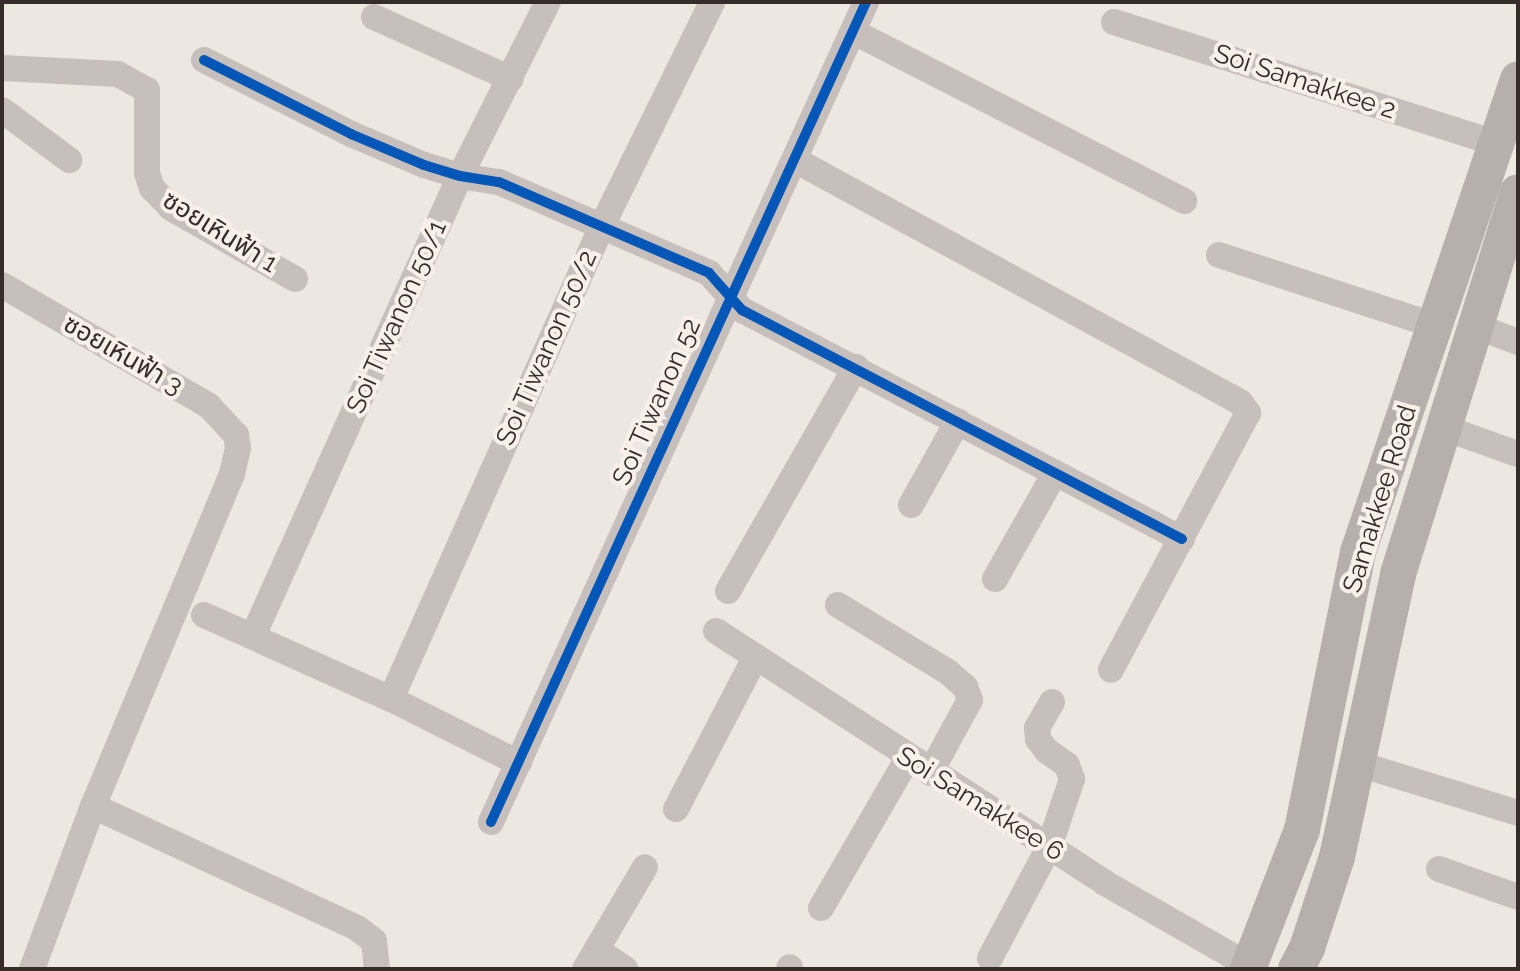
<!DOCTYPE html>
<meta charset="utf-8">
<style>
body{margin:0}
#map{position:relative;width:1520px;height:971px;overflow:hidden;background:#ede7e2;font-family:Raleway,"Noto Sans Thai",sans-serif}
div>[style]{position:absolute}
.minor>*{height:26px;margin:-13px;padding:0 13px;transform-origin:13px;border-radius:13px;background:#c6bfbb}
.secondary>*{height:36px;margin:-18px;padding:0 18px;transform-origin:18px;border-radius:18px;background:#b7afab}
.cycleway>*{height:10px;margin:-5px;padding:0 5px;transform-origin:5px;border-radius:5px;background:#0057b8}
span{translate:-50% -50%;white-space:nowrap;text-align:center;line-height:1.15;-webkit-text-stroke:8px #f9f1e9;paint-order:stroke}
.street-label{font-size:26px;color:#372c29}
.frame{position:absolute;inset:0;border:4px solid #372c29;pointer-events:none}
</style>
<div id="map">
<div class="minor">
<i style="left:374px;top:17px;width:150px;rotate:24.3deg"></i>
<i style="left:1114px;top:22px;width:401px;rotate:17.6deg"></i>
<i style="left:854px;top:32px;width:371px;rotate:27.1deg"></i>
<i style="left:204px;top:60px;width:165px;rotate:26.7deg"></i>
<i style="left:351px;top:134px;width:79px;rotate:23deg"></i>
<i style="left:424px;top:165px;width:38px;rotate:17deg"></i>
<i style="left:460px;top:176px;width:39px;rotate:9deg"></i>
<i style="left:499px;top:182px;width:229px;rotate:23.4deg"></i>
<i style="left:709px;top:273px;width:50px;rotate:48.3deg"></i>
<i style="left:742px;top:310px;width:496px;rotate:27.5deg"></i>
<i style="left:2px;top:68px;width:116px;rotate:3deg"></i>
<i style="left:118px;top:74px;width:33px;rotate:29deg"></i>
<i style="left:147px;top:90px;width:83px;rotate:90deg"></i>
<i style="left:147px;top:173px;width:16px;rotate:72deg"></i>
<i style="left:152px;top:188px;width:28px;rotate:46deg"></i>
<i style="left:171px;top:208px;width:143px;rotate:29.8deg"></i>
<i style="left:2px;top:110px;width:84px;rotate:36.7deg"></i>
<i style="left:795px;top:160px;width:507px;rotate:28.54deg"></i>
<i style="left:1240px;top:402px;width:14px;rotate:54deg"></i>
<i style="left:1248px;top:413px;width:291px;rotate:118.1deg"></i>
<i style="left:1219px;top:255px;width:228px;rotate:18.1deg"></i>
<i style="left:2px;top:285px;width:240px;rotate:30.3deg"></i>
<i style="left:209px;top:406px;width:40px;rotate:47deg"></i>
<i style="left:236px;top:435px;width:13px;rotate:81deg"></i>
<i style="left:238px;top:448px;width:27px;rotate:103deg"></i>
<i style="left:232px;top:474px;width:360px;rotate:112.7deg"></i>
<i style="left:93px;top:806px;width:174px;rotate:110.5deg"></i>
<i style="left:1475px;top:326px;width:46px;rotate:20.4deg"></i>
<i style="left:1442px;top:427px;width:81px;rotate:19.6deg"></i>
<i style="left:911px;top:505px;width:96px;rotate:-60.8deg"></i>
<i style="left:995px;top:579px;width:122px;rotate:-60.5deg"></i>
<i style="left:728px;top:591px;width:258px;rotate:-60.3deg"></i>
<i style="left:838px;top:605px;width:129px;rotate:31.3deg"></i>
<i style="left:948px;top:672px;width:23px;rotate:41deg"></i>
<i style="left:965px;top:687px;width:14px;rotate:69deg"></i>
<i style="left:970px;top:700px;width:83px;rotate:118.7deg"></i>
<i style="left:204px;top:615px;width:205px;rotate:24.2deg"></i>
<i style="left:391px;top:699px;width:143px;rotate:26.6deg"></i>
<i style="left:716px;top:631px;width:463px;rotate:32.9deg"></i>
<i style="left:1105px;top:883px;width:167px;rotate:29.8deg"></i>
<i style="left:253px;top:636px;width:504px;rotate:-65.77deg"></i>
<i style="left:460px;top:176px;width:195px;rotate:-63.2deg"></i>
<i style="left:391px;top:699px;width:516px;rotate:-65.97deg"></i>
<i style="left:601px;top:228px;width:252px;rotate:-63.8deg"></i>
<i style="left:1359px;top:764px;width:166px;rotate:17.1deg"></i>
<i style="left:93px;top:806px;width:291px;rotate:24.8deg"></i>
<i style="left:357px;top:928px;width:21px;rotate:37deg"></i>
<i style="left:374px;top:941px;width:28px;rotate:84deg"></i>
<i style="left:676px;top:809px;width:170px;rotate:-62.4deg"></i>
<i style="left:491px;top:822px;width:902px;rotate:-65.42deg"></i>
<i style="left:1439px;top:869px;width:84px;rotate:19.5deg"></i>
<i style="left:821px;top:908px;width:173px;rotate:-59.9deg"></i>
<i style="left:597px;top:950px;width:34px;rotate:34deg"></i>
<i style="left:990px;top:958px;width:126px;rotate:-62deg"></i>
<i style="left:1049px;top:847px;width:72px;rotate:-71.3deg"></i>
<i style="left:1072px;top:779px;width:15px;rotate:-110deg"></i>
<i style="left:1067px;top:765px;width:24px;rotate:-145deg"></i>
<i style="left:1047px;top:751px;width:15px;rotate:-127deg"></i>
<i style="left:1038px;top:739px;width:11px;rotate:-95deg"></i>
<i style="left:1037px;top:728px;width:30px;rotate:-60deg"></i>
<i style="left:585px;top:969px;width:118px;rotate:-59.5deg"></i>
<i style="left:789px;top:969px;width:2px;rotate:-63deg"></i>
</div>
<div class="secondary">
<i style="left:1248px;top:969px;width:149px;rotate:-68.8deg"></i>
<i style="left:1302px;top:830px;width:284px;rotate:-78.6deg"></i>
<i style="left:1358px;top:552px;width:499px;rotate:-71.3deg"></i>
<i style="left:1296px;top:969px;width:24px;rotate:-62deg"></i>
<i style="left:1307px;top:948px;width:96px;rotate:-71.8deg"></i>
<i style="left:1337px;top:857px;width:289px;rotate:-77.8deg"></i>
<i style="left:1398px;top:574px;width:400px;rotate:-72.6deg"></i>
</div>
<div class="cycleway">
<i style="left:204px;top:60px;width:165px;rotate:26.7deg"></i>
<i style="left:351px;top:134px;width:79px;rotate:23deg"></i>
<i style="left:424px;top:165px;width:38px;rotate:17deg"></i>
<i style="left:460px;top:176px;width:39px;rotate:9deg"></i>
<i style="left:499px;top:182px;width:229px;rotate:23.4deg"></i>
<i style="left:709px;top:273px;width:50px;rotate:48.3deg"></i>
<i style="left:742px;top:310px;width:496px;rotate:27.5deg"></i>
<i style="left:491px;top:822px;width:902px;rotate:-65.42deg"></i>
</div>
<div class="street-label">
<span style="left:1305px;top:82px;rotate:18deg">Soi Samakkee 2</span>
<span style="left:220px;top:232px;rotate:32deg">ซอยเหินฟ้า 1</span>
<span style="left:397px;top:317px;rotate:-66deg">Soi Tiwanon 50/1</span>
<span style="left:547px;top:348px;rotate:-66deg">Soi Tiwanon 50/2</span>
<span style="left:123px;top:355px;rotate:30deg">ซอยเหินฟ้า 3</span>
<span style="left:657px;top:402px;rotate:-66deg">Soi Tiwanon 52</span>
<span style="left:1380px;top:499px;rotate:-73deg">Samakkee Road</span>
<span style="left:980px;top:804px;rotate:32deg">Soi Samakkee 6</span>
</div>
<div class="frame"></div>
</div>
